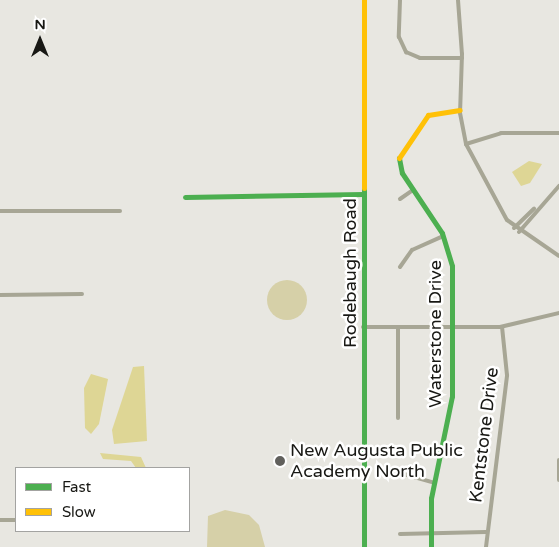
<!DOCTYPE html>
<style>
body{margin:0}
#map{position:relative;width:559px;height:547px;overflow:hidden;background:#e8e7e1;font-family:"Varela Round",sans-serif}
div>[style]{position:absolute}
.green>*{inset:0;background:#d6d0a8}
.round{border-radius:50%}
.water>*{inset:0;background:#ded695}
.street>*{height:4px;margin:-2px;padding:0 2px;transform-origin:2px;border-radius:2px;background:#a7a695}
.fast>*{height:5px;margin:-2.5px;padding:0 2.5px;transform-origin:2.5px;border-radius:2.5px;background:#4caf50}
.slow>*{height:5px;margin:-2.5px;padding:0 2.5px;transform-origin:2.5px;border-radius:2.5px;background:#ffc107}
.dots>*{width:14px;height:14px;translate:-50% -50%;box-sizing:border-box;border:2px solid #fff;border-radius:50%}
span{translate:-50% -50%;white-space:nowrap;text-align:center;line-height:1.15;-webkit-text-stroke:5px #fff;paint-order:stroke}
.street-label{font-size:18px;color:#181814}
.poi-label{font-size:18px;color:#181814}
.left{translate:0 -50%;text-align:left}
.legend{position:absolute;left:15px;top:467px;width:175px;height:65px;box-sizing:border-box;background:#fff;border:1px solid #a3a3a1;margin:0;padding:6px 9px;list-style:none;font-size:15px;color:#181814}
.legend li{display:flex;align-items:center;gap:10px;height:25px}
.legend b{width:25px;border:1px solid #a3a3a1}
.north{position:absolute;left:15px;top:15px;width:50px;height:50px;-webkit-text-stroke:4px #fff;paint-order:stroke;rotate:0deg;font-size:14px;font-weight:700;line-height:20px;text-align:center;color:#181814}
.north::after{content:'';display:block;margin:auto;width:18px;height:22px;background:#181814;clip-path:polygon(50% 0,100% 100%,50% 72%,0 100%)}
</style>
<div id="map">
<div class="green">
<i class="round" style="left:267px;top:280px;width:40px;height:40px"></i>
<i style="clip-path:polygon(225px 510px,249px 515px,259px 525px,265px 547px,207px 547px,208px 516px)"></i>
</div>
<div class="water">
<i style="clip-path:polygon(529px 161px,542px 164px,530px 183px,521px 186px,512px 172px)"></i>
<i style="clip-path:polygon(144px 366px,147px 441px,114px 444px,112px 430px,133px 367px)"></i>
<i style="clip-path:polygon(91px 374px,108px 379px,99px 424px,91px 434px,85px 428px,84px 388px)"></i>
<i style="clip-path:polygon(100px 453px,141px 457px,146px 468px,136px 468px,131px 461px,103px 459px)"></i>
</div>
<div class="street">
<i style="left:400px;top:0;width:37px;rotate:92deg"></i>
<i style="left:399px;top:37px;width:17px;rotate:65deg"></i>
<i style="left:406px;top:52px;width:15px;rotate:23deg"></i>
<i style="left:420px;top:58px;width:42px"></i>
<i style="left:458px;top:0;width:54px;rotate:85.8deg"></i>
<i style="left:462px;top:54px;width:59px;rotate:91.9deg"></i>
<i style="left:460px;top:113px;width:32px;rotate:79deg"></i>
<i style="left:466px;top:144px;width:86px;rotate:61.7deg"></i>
<i style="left:507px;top:220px;width:63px;rotate:34.7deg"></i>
<i style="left:466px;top:144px;width:37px;rotate:-17deg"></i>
<i style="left:501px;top:133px;width:58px"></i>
<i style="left:400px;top:199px;width:16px;rotate:-35deg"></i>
<i style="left:0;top:211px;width:120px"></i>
<i style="left:514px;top:228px;width:28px;rotate:-44deg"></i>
<i style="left:519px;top:232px;width:61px;rotate:-49deg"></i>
<i style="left:400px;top:267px;width:21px;rotate:-55deg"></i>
<i style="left:412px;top:250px;width:34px;rotate:-24deg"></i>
<i style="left:0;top:295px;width:82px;rotate:-0.7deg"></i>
<i style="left:363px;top:327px;width:137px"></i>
<i style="left:500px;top:327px;width:61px;rotate:-13.3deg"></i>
<i style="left:398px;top:418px;width:91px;rotate:-90deg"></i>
<i style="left:559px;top:460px;width:20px;rotate:90deg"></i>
<i style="left:400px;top:473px;width:36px;rotate:16deg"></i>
<i style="left:0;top:520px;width:16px"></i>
<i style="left:400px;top:534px;width:86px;rotate:-1.3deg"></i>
<i style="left:486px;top:547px;width:173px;rotate:-83deg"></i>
<i style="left:507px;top:375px;width:48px;rotate:-95.9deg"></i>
</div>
<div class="fast">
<i style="left:399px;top:158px;width:15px;rotate:79deg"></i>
<i style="left:402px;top:173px;width:72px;rotate:56.3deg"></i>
<i style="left:442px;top:233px;width:34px;rotate:73deg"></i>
<i style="left:452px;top:266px;width:130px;rotate:90deg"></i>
<i style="left:452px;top:396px;width:104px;rotate:101.6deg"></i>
<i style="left:431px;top:498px;width:49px;rotate:90deg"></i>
<i style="left:364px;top:188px;width:359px;rotate:90deg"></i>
<i style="left:185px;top:197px;width:179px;rotate:-1deg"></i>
</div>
<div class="slow">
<i style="left:364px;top:0;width:188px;rotate:90deg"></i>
<i style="left:399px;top:158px;width:52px;rotate:-56deg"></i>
<i style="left:428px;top:115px;width:32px;rotate:-9deg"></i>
</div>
<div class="dots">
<i style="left:280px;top:461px;background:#61605c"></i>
</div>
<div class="street-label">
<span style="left:350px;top:273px;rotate:-90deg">Rodebaugh Road</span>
<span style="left:435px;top:334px;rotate:-90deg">Waterstone Drive</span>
<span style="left:484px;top:435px;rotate:-83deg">Kentstone Drive</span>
</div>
<div class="poi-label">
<span class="left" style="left:290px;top:461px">New Augusta Public<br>Academy North</span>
</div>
<ul class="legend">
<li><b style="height:6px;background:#4caf50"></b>Fast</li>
<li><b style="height:6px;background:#ffc107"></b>Slow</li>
</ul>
<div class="north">N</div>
</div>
